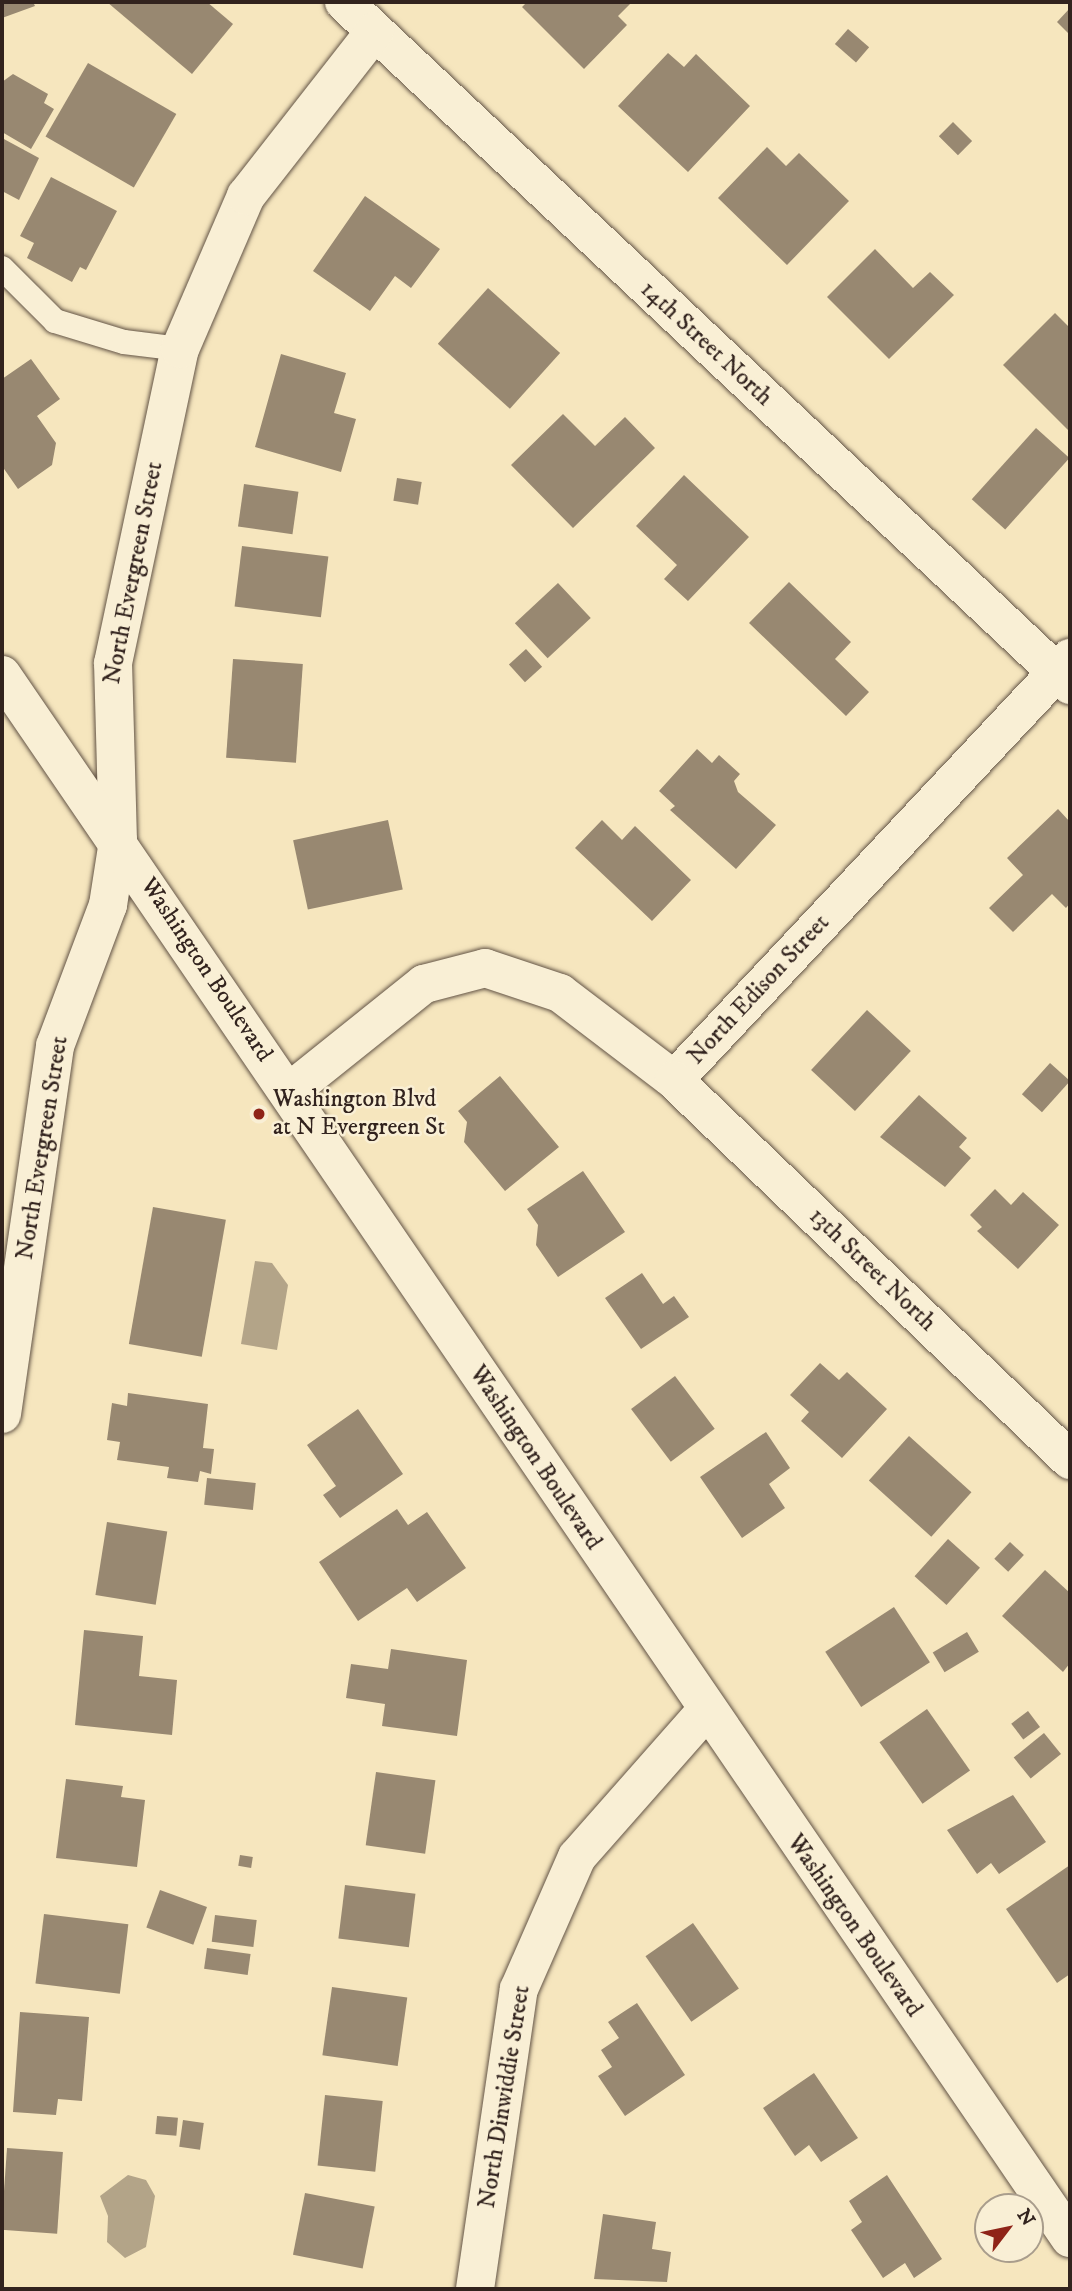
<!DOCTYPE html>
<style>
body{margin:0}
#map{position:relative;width:1072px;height:2291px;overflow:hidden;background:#f6e6be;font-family:"IM FELL DW Pica",serif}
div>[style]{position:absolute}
.water>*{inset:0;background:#b3a488}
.building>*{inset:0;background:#988871;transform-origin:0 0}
.roads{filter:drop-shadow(0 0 2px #635446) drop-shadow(0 0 2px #635446)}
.lane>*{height:24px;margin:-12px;padding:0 12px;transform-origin:12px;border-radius:12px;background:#f9efd5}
.street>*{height:38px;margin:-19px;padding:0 19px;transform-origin:19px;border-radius:19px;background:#f9efd5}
.secondary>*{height:38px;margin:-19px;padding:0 19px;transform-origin:19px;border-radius:19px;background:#f9efd5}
.dots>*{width:19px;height:19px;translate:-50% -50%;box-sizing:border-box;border:4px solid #f9efd5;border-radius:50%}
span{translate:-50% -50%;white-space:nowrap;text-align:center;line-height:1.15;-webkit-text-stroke:5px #f9efd5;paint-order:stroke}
.street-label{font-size:24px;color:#32231e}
.poi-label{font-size:24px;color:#32231e}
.left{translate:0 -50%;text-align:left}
.frame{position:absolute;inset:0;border:4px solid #32231e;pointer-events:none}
.north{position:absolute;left:974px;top:2193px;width:70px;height:70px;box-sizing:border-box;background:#f9efd5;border:2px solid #a99d8c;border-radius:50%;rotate:58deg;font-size:19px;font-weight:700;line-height:28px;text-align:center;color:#32231e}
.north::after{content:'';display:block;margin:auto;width:24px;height:32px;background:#8f2418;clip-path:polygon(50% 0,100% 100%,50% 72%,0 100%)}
</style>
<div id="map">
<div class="water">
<i style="clip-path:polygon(255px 1261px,272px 1263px,288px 1285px,277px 1350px,241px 1344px)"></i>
<i style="clip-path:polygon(128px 2175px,146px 2180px,155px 2196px,146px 2247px,125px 2258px,107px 2242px,108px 2216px,100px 2196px)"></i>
</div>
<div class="building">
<i style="clip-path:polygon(2px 2px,33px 2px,35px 6px,2px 18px)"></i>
<i style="clip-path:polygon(107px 2px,207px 2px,233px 24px,192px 74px)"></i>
<i style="clip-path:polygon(527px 2px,632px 2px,618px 16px,627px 25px,584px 69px,522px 7px)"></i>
<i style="clip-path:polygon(1070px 8px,1070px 35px,1057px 22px)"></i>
<i style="left:848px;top:29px;width:28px;height:20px;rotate:41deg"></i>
<i style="clip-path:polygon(668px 53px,684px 67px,696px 54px,750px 106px,688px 172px,618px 106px)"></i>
<i style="left:88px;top:63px;width:102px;height:85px;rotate:30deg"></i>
<i style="clip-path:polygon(13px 74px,48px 94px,44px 103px,54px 109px,31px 149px,2px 132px,2px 82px)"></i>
<i style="left:953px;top:122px;width:27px;height:20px;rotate:45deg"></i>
<i style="clip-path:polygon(2px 138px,39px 158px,19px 200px,2px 191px)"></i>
<i style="clip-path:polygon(767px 147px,786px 166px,799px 153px,849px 201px,787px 265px,718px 198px)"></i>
<i style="clip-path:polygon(51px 177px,117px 211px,86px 270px,80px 267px,72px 282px,27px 258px,34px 243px,20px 236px)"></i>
<i style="clip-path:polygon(365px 196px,440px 249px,411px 288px,395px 276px,370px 311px,313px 271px)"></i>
<i style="clip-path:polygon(875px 249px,913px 288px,930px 272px,954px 295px,889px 359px,827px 297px)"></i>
<i style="left:488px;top:288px;width:97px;height:75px;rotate:42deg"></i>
<i style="clip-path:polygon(1055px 313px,1070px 328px,1070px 432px,1003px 365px)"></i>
<i style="clip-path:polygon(281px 354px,346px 373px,334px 413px,356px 419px,341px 472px,255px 447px)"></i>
<i style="clip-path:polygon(31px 359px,60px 399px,37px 416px,56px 443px,52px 465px,18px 489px,2px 466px,2px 379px)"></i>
<i style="clip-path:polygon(563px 414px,595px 446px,625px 417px,655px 448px,573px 528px,511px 465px)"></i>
<i style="left:1036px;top:428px;width:45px;height:96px;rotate:42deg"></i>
<i style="clip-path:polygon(684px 475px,749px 537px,688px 601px,664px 579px,677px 565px,636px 526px)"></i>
<i style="left:397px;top:478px;width:25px;height:23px;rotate:9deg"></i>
<i style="left:244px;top:484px;width:55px;height:43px;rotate:8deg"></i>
<i style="left:242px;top:546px;width:87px;height:61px;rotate:7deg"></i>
<i style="clip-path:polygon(789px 582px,851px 642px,835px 659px,869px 692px,846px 716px,749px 623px)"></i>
<i style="left:558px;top:583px;width:48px;height:59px;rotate:47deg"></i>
<i style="left:526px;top:649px;width:24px;height:23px;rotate:48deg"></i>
<i style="left:233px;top:659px;width:70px;height:99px;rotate:4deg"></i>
<i style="clip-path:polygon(697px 749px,712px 763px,719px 755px,740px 774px,734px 781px,738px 792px,776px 825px,736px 869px,670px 810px,675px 806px,659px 791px)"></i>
<i style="clip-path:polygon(1058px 809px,1070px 822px,1070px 903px,1066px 908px,1052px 894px,1013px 932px,989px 908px,1023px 875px,1007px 858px)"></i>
<i style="left:388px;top:820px;width:71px;height:97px;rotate:78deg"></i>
<i style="clip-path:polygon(602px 820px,622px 840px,635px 826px,691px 880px,652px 921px,575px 848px)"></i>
<i style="left:867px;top:1010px;width:60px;height:82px;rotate:43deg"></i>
<i style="left:1050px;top:1063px;width:27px;height:42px;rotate:42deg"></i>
<i style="clip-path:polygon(500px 1076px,559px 1147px,505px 1191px,464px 1142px,467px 1122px,458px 1111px)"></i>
<i style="clip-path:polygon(919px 1095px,967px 1138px,959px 1147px,971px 1158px,945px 1187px,880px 1137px)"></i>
<i style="clip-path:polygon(583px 1171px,625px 1232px,558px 1277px,536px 1245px,538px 1225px,527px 1209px)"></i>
<i style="clip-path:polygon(995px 1189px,1011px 1205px,1023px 1192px,1059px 1225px,1018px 1269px,977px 1231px,982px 1227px,970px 1215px)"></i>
<i style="left:153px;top:1207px;width:74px;height:139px;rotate:10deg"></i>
<i style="clip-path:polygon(642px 1273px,663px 1304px,674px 1296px,689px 1317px,641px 1349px,605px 1298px)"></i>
<i style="clip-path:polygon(820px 1363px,839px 1380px,847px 1372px,887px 1409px,842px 1458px,801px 1421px,809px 1412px,790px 1395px)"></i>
<i style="left:675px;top:1376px;width:66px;height:55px;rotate:53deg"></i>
<i style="clip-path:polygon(128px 1393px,208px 1404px,203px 1448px,214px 1449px,211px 1474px,200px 1471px,198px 1482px,167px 1478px,169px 1467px,117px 1460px,120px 1442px,107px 1440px,112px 1403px,127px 1406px)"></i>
<i style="clip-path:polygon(358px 1409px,403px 1474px,340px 1518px,323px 1495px,336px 1486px,307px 1445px)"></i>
<i style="clip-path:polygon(766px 1432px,790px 1468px,769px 1484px,785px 1508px,742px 1538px,700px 1477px)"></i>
<i style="left:909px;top:1436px;width:84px;height:60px;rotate:42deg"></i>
<i style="left:207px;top:1478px;width:49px;height:27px;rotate:6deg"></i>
<i style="clip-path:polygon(397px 1509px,408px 1525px,427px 1512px,466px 1568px,417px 1602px,407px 1588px,358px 1621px,319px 1562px)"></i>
<i style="left:107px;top:1522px;width:61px;height:74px;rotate:9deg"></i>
<i style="left:948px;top:1539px;width:43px;height:50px;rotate:42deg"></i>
<i style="left:1010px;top:1542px;width:19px;height:23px;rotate:43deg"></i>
<i style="clip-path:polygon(1045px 1570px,1070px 1593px,1070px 1663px,1063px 1672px,1002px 1616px)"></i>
<i style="left:894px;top:1607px;width:66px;height:82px;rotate:57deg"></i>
<i style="clip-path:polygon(84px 1630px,143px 1636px,139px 1676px,177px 1680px,172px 1735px,75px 1725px)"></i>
<i style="left:967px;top:1632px;width:23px;height:40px;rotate:59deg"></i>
<i style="clip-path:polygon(391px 1649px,467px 1660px,457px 1736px,382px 1726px,385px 1704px,346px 1698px,351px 1664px,388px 1669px)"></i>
<i style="left:927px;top:1709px;width:75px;height:58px;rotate:55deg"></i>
<i style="left:1028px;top:1711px;width:20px;height:21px;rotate:53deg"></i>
<i style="left:1044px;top:1733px;width:27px;height:39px;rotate:51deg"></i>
<i style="left:376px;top:1772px;width:60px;height:74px;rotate:8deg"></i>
<i style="clip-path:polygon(66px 1779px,123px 1786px,121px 1797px,145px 1800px,137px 1867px,56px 1858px)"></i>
<i style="clip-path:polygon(1013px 1795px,1046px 1842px,999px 1874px,991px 1863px,977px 1874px,947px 1830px)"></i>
<i style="left:240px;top:1855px;width:13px;height:11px;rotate:9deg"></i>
<i style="clip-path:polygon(1070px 1865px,1070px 1974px,1057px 1983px,1006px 1909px)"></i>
<i style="left:345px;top:1885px;width:71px;height:54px;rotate:7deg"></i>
<i style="left:160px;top:1890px;width:50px;height:40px;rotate:20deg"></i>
<i style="left:44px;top:1914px;width:85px;height:70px;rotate:7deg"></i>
<i style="left:215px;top:1915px;width:42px;height:27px;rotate:7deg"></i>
<i style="left:693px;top:1923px;width:80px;height:58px;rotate:55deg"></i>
<i style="left:207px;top:1948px;width:44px;height:21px;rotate:8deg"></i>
<i style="left:332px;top:1987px;width:76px;height:69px;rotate:8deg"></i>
<i style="clip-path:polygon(637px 2003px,685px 2075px,625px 2116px,598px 2076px,612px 2067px,601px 2050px,619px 2038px,608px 2022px)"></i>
<i style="clip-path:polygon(20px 2012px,89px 2017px,82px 2101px,58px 2099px,56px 2115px,13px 2112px)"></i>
<i style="clip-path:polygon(814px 2073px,858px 2138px,821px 2162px,809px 2145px,795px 2156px,763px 2108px)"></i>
<i style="left:325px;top:2095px;width:58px;height:71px;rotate:6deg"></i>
<i style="left:157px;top:2116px;width:21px;height:18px;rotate:5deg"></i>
<i style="left:183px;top:2120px;width:21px;height:27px;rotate:8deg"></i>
<i style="left:7px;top:2148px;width:56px;height:82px;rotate:4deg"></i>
<i style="clip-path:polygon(887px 2175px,942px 2259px,914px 2278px,905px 2263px,883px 2278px,851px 2230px,862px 2222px,849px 2201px)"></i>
<i style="left:305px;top:2193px;width:71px;height:63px;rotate:11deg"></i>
<i style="clip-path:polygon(603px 2214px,656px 2222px,652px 2249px,671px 2252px,667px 2282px,594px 2279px)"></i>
</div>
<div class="roads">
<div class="lane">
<i style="left:2px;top:268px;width:75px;rotate:45deg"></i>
<i style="left:55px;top:321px;width:72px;rotate:16.9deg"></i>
<i style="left:124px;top:342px;width:56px;rotate:7.1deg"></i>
</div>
<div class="street">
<i style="left:344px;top:2px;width:997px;rotate:43.25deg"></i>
<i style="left:674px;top:1080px;width:579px;rotate:-46.82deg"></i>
<i style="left:289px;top:1092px;width:173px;rotate:-38.7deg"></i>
<i style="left:424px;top:984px;width:63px;rotate:-14.7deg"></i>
<i style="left:485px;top:968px;width:79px;rotate:18.4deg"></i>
<i style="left:560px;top:993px;width:143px;rotate:37.3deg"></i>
<i style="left:674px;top:1080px;width:549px;rotate:43.82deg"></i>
<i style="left:2px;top:1414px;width:372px;rotate:-81.8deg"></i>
<i style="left:55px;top:1046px;width:151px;rotate:-69.4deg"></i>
<i style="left:108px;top:905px;width:65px;rotate:-81.1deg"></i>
<i style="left:118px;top:841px;width:178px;rotate:-91.6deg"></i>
<i style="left:113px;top:663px;width:321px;rotate:-78deg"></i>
<i style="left:180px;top:349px;width:167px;rotate:-66.7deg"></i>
<i style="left:246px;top:196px;width:209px;rotate:-52deg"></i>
<i style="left:475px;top:2289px;width:303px;rotate:-81.7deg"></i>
<i style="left:519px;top:1989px;width:144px;rotate:-66.3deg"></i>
<i style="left:577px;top:1857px;width:193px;rotate:-48.6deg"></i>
</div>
<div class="secondary">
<i style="left:2px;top:675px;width:1893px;rotate:55.66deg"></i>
</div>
</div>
<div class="dots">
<i style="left:259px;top:1114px;background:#8f2418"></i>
</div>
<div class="street-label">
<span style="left:706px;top:344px;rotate:43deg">14th Street North</span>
<span style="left:134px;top:573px;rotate:-79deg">North Evergreen Street</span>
<span style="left:206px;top:970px;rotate:56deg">Washington Boulevard</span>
<span style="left:759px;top:990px;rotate:-47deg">North Edison Street</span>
<span style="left:43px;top:1148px;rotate:-81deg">North Evergreen Street</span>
<span style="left:872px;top:1270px;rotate:44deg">13th Street North</span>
<span style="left:535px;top:1458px;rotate:56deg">Washington Boulevard</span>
<span style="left:854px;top:1926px;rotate:55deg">Washington Boulevard</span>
<span style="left:505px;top:2097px;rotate:-81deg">North Dinwiddie Street</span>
</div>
<div class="poi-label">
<span class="left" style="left:273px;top:1114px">Washington Blvd<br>at N Evergreen St</span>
</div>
<div class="frame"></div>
<div class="north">N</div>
</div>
